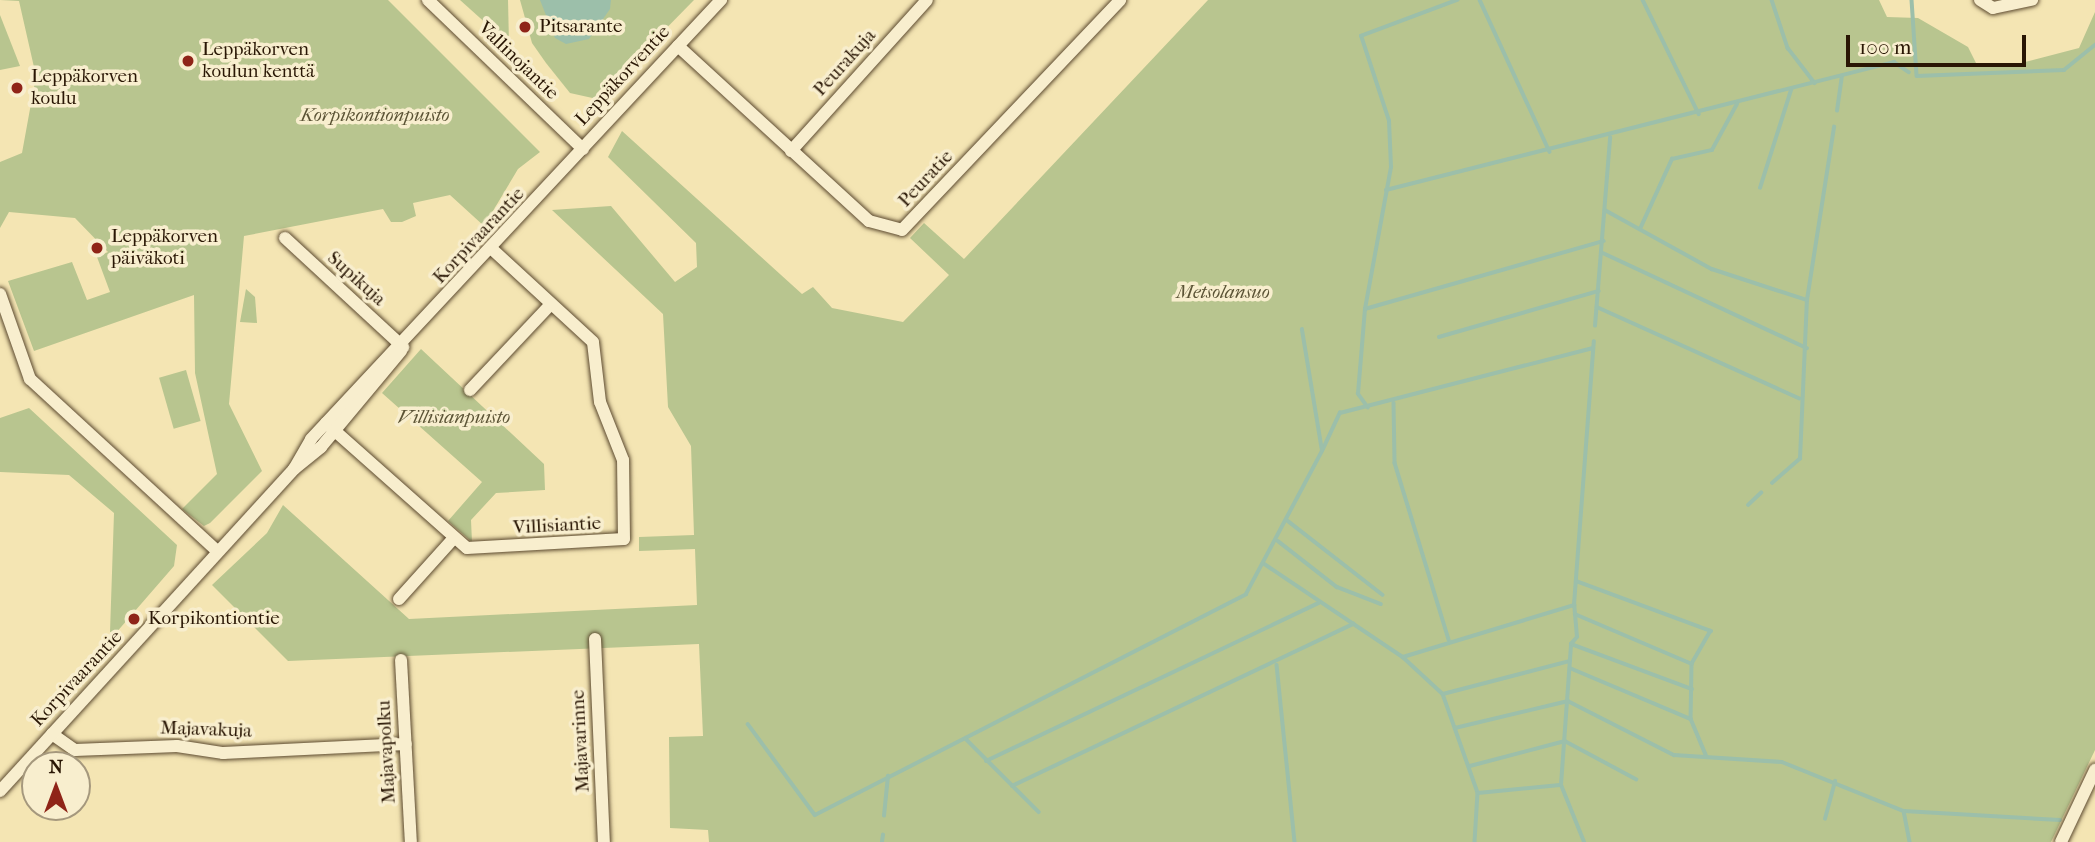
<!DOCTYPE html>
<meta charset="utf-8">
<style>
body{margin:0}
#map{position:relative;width:2095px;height:842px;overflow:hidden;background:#f4e5b3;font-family:"IM FELL French Canon",serif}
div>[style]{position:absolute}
.green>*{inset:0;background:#b8c58f;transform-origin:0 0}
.water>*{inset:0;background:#9cbfaa}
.stream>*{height:3.5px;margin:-1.75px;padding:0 1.75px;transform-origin:1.75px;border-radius:1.75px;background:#9cbfaa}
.roads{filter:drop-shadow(0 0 2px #5c4a30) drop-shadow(0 0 2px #5c4a30)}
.minor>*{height:12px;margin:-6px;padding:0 6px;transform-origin:6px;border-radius:6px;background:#f8eece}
.dots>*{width:19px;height:19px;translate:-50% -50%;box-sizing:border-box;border:4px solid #f8eece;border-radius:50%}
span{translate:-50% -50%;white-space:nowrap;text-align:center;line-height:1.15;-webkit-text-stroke:7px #f8eece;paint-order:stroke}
.poi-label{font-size:19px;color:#291604}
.left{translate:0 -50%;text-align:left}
.street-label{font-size:19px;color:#291604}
.park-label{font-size:19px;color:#5b5335;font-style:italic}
.north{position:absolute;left:21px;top:751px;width:70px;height:70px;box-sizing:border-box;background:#f8eece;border:2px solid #a5987d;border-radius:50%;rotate:0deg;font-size:19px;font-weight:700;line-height:28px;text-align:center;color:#291604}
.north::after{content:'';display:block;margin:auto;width:24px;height:32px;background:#8f2418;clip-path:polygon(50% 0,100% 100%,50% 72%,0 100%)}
.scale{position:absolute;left:1846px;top:35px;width:180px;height:32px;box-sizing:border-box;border:4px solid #291604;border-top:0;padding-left:9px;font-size:21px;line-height:24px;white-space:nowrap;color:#291604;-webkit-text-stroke:5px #f8eece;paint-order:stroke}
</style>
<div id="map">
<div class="green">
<i style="clip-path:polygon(0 0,388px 0,540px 152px,518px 169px,484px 226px,450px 195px,413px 203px,416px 216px,402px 222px,391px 222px,383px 209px,244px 236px,229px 404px,262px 471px,210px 523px,204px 526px,182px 509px,217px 474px,195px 373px,194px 295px,34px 351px,8px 281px,72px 262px,87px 300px,110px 292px,97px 257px,108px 252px,75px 218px,9px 212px,0 228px,0 162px,22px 153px,36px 76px,19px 1px)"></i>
<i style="clip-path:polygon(460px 0,508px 0,509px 44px)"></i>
<i style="clip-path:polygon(520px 0,694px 0,597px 99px,570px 93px,546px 63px,532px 43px)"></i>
<i style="clip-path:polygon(1208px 0,1879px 0,1887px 17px,1918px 18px,1968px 47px,1976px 63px,2021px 63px,2079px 48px,2095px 12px,2095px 750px,2051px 842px,709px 842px,708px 830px,670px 828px,669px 737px,703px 736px,699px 644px,288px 661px,212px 585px,267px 533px,283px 505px,409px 619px,697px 605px,695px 549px,639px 551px,639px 537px,694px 535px,691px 446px,668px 407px,663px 314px,552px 210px,611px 206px,675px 282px,697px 267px,696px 243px,608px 157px,622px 131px,802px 294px,813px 287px,832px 308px,903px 322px,949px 275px,910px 238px,924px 223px,964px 259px)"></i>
<i style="clip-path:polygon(0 15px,20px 66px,0 70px)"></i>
<i style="clip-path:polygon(246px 289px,255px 297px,257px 323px,240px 322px)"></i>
<i style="clip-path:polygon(421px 349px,544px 464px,545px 490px,496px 493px,471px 520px,472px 542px,448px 521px,482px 482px,382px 393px)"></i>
<i style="left:186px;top:370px;width:53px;height:28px;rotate:74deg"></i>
<i style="clip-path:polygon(29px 408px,177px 545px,174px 566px,115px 634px,110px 632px,114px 513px,69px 475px,0 472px,0 418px)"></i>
</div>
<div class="water">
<i style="clip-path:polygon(540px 0,611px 0,610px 9px,589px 39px,566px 44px,555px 38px)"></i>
</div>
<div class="stream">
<i style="left:1480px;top:0;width:167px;rotate:65.3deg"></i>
<i style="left:1643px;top:0;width:127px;rotate:63.8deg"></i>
<i style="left:1772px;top:0;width:51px;rotate:71.6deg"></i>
<i style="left:1788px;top:48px;width:44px;rotate:52.4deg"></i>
<i style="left:1912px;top:0;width:76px;rotate:86.2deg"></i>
<i style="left:1917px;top:76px;width:147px;rotate:-2.3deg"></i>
<i style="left:2064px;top:70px;width:40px;rotate:-39deg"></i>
<i style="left:1837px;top:111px;width:35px;rotate:-82deg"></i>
<i style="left:1760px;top:188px;width:103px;rotate:-72.4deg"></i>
<i style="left:1386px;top:190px;width:524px;rotate:-14.14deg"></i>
<i style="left:1894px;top:62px;width:18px;rotate:34deg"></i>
<i style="left:1605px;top:210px;width:122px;rotate:28.9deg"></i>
<i style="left:1712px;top:269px;width:100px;rotate:18.1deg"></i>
<i style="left:1640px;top:229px;width:77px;rotate:-65.4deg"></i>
<i style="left:1672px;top:159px;width:41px;rotate:-12.7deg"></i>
<i style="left:1712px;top:150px;width:52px;rotate:-61.5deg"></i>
<i style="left:1603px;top:253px;width:225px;rotate:25deg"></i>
<i style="left:1597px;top:307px;width:222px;rotate:24.3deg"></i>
<i style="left:1365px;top:309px;width:248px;rotate:-15.9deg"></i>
<i style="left:1595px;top:326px;width:189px;rotate:-85.4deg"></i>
<i style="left:1439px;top:337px;width:166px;rotate:-16.1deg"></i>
<i style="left:1394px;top:403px;width:60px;rotate:89deg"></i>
<i style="left:1395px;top:463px;width:185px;rotate:73deg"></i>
<i style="left:1368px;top:408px;width:17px;rotate:-126deg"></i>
<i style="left:1358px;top:394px;width:85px;rotate:-85.3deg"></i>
<i style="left:1365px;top:309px;width:144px;rotate:-79.6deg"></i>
<i style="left:1391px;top:167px;width:46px;rotate:-92.5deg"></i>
<i style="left:1389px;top:121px;width:89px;rotate:-108.2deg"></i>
<i style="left:1361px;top:36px;width:103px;rotate:-20.6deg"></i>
<i style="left:1323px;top:449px;width:40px;rotate:-65deg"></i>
<i style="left:1340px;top:413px;width:261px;rotate:-14.4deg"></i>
<i style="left:1772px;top:483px;width:37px;rotate:-41deg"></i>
<i style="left:1800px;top:459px;width:159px;rotate:-87.5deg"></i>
<i style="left:1807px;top:300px;width:175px;rotate:-81.1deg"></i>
<i style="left:1748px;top:505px;width:18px;rotate:-43deg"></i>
<i style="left:1288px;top:521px;width:120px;rotate:37.9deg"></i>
<i style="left:1278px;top:541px;width:75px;rotate:37.9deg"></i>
<i style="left:1337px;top:587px;width:47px;rotate:21.1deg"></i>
<i style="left:1263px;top:563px;width:169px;rotate:33.9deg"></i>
<i style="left:1403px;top:657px;width:54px;rotate:42.8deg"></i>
<i style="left:1443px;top:694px;width:105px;rotate:70.5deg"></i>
<i style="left:1478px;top:793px;width:49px;rotate:93.5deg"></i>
<i style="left:1576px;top:581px;width:144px;rotate:20.3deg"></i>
<i style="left:1711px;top:631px;width:38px;rotate:120deg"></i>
<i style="left:1692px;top:664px;width:55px;rotate:91deg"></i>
<i style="left:1691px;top:719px;width:41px;rotate:67.2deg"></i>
<i style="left:1575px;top:614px;width:127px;rotate:23.1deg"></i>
<i style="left:1571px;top:644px;width:129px;rotate:20.4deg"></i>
<i style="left:1403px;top:657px;width:179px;rotate:-16.9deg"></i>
<i style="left:1277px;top:665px;width:178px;rotate:84.2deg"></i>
<i style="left:1570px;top:668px;width:131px;rotate:22.9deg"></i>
<i style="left:1443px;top:694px;width:131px;rotate:-14.6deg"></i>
<i style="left:748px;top:724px;width:113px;rotate:53.6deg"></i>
<i style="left:815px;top:815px;width:484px;rotate:-27.1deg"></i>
<i style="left:1246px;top:594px;width:162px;rotate:-62deg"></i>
<i style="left:1322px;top:451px;width:123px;rotate:-99.4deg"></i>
<i style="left:1455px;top:728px;width:116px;rotate:-13.4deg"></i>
<i style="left:1568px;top:701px;width:119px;rotate:27deg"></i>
<i style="left:1674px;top:755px;width:108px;rotate:3.7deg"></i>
<i style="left:1782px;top:762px;width:131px;rotate:21.9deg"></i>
<i style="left:1904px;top:811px;width:156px;rotate:3.3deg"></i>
<i style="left:966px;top:739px;width:103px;rotate:45deg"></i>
<i style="left:986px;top:761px;width:368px;rotate:-25.4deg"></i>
<i style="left:1470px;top:766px;width:98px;rotate:-14.7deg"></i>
<i style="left:1565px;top:741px;width:81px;rotate:28.2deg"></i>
<i style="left:1012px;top:786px;width:378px;rotate:-25.4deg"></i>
<i style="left:1478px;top:793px;width:82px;rotate:-5.6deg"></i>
<i style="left:1904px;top:811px;width:32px;rotate:79deg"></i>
<i style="left:884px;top:816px;width:40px;rotate:-84.3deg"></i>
<i style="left:1825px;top:819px;width:39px;rotate:-75deg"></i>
<i style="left:882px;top:842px;width:7px;rotate:-82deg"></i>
<i style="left:1584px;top:842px;width:61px;rotate:-112deg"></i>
<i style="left:1561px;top:785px;width:141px;rotate:-85.9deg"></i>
<i style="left:1571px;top:644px;width:9px;rotate:-49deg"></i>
<i style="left:1577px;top:637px;width:32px;rotate:-95deg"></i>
<i style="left:1574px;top:605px;width:264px;rotate:-85.7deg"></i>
</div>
<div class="roads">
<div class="minor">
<i style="left:428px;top:0;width:215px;rotate:43.9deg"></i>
<i style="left:1980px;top:0;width:15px;rotate:32deg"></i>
<i style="left:1993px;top:8px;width:40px;rotate:-12deg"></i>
<i style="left:678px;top:46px;width:259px;rotate:42.5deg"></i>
<i style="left:869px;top:221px;width:34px;rotate:15deg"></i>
<i style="left:902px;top:230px;width:317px;rotate:-46.5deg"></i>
<i style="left:791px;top:151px;width:203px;rotate:-48deg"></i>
<i style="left:285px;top:238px;width:161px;rotate:42.7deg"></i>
<i style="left:0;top:294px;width:90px;rotate:70.6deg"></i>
<i style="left:30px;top:379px;width:255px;rotate:42.6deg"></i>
<i style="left:470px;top:390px;width:118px;rotate:-46.7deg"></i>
<i style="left:326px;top:423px;width:188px;rotate:41.6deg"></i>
<i style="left:467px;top:548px;width:157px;rotate:-3.3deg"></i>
<i style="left:624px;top:539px;width:79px;rotate:-90.7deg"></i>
<i style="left:623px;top:460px;width:62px;rotate:-111.6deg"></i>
<i style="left:600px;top:402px;width:60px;rotate:-96.7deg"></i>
<i style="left:593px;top:342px;width:136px;rotate:-137.4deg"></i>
<i style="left:294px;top:469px;width:34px;rotate:-60deg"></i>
<i style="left:311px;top:439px;width:601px;rotate:-46.96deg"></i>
<i style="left:399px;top:599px;width:82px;rotate:-48deg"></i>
<i style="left:595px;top:639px;width:203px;rotate:87.5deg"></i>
<i style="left:401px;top:660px;width:182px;rotate:86.9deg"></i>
<i style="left:52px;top:734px;width:28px;rotate:35deg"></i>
<i style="left:75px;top:750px;width:102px;rotate:-2.2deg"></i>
<i style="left:177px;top:746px;width:47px;rotate:8.7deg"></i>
<i style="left:223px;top:753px;width:183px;rotate:-2.8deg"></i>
<i style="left:0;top:791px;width:436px;rotate:-47.6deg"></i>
<i style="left:294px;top:469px;width:35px;rotate:-39deg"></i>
<i style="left:321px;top:447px;width:125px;rotate:-50.2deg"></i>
<i style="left:2061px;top:842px;width:80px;rotate:-64.7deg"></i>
</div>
</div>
<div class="dots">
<i style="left:525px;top:27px;background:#8f2418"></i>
<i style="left:188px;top:61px;background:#8f2418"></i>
<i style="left:17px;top:88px;background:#8f2418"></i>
<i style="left:97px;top:248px;background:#8f2418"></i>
<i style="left:134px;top:619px;background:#8f2418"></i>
</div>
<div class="poi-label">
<span class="left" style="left:539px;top:27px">Pitsarante</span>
<span class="left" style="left:202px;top:61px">Leppäkorven<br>koulun kenttä</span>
<span class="left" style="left:31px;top:88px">Leppäkorven<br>koulu</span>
<span class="left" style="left:111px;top:248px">Leppäkorven<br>päiväkoti</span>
<span class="left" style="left:148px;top:619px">Korpikontiontie</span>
</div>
<div class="street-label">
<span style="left:518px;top:61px;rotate:44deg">Vallinojantie</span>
<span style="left:845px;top:63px;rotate:-48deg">Peurakuja</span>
<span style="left:623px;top:76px;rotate:-47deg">Leppäkorventie</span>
<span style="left:926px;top:179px;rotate:-47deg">Peuratie</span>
<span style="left:479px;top:236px;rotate:-47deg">Korpivaarantie</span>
<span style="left:356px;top:279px;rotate:42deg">Supikuja</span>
<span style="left:557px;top:526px;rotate:-3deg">Villisiantie</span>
<span style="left:77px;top:679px;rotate:-47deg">Korpivaarantie</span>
<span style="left:206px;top:730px;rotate:2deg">Majavakuja</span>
<span style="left:581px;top:741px;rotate:-93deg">Majavarinne</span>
<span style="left:387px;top:752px;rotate:-93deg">Majavapolku</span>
</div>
<div class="park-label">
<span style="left:375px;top:116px">Korpikontionpuisto</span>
<span style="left:1223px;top:293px">Metsolansuo</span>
<span style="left:454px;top:418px">Villisianpuisto</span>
</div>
<div class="north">N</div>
<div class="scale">100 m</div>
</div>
